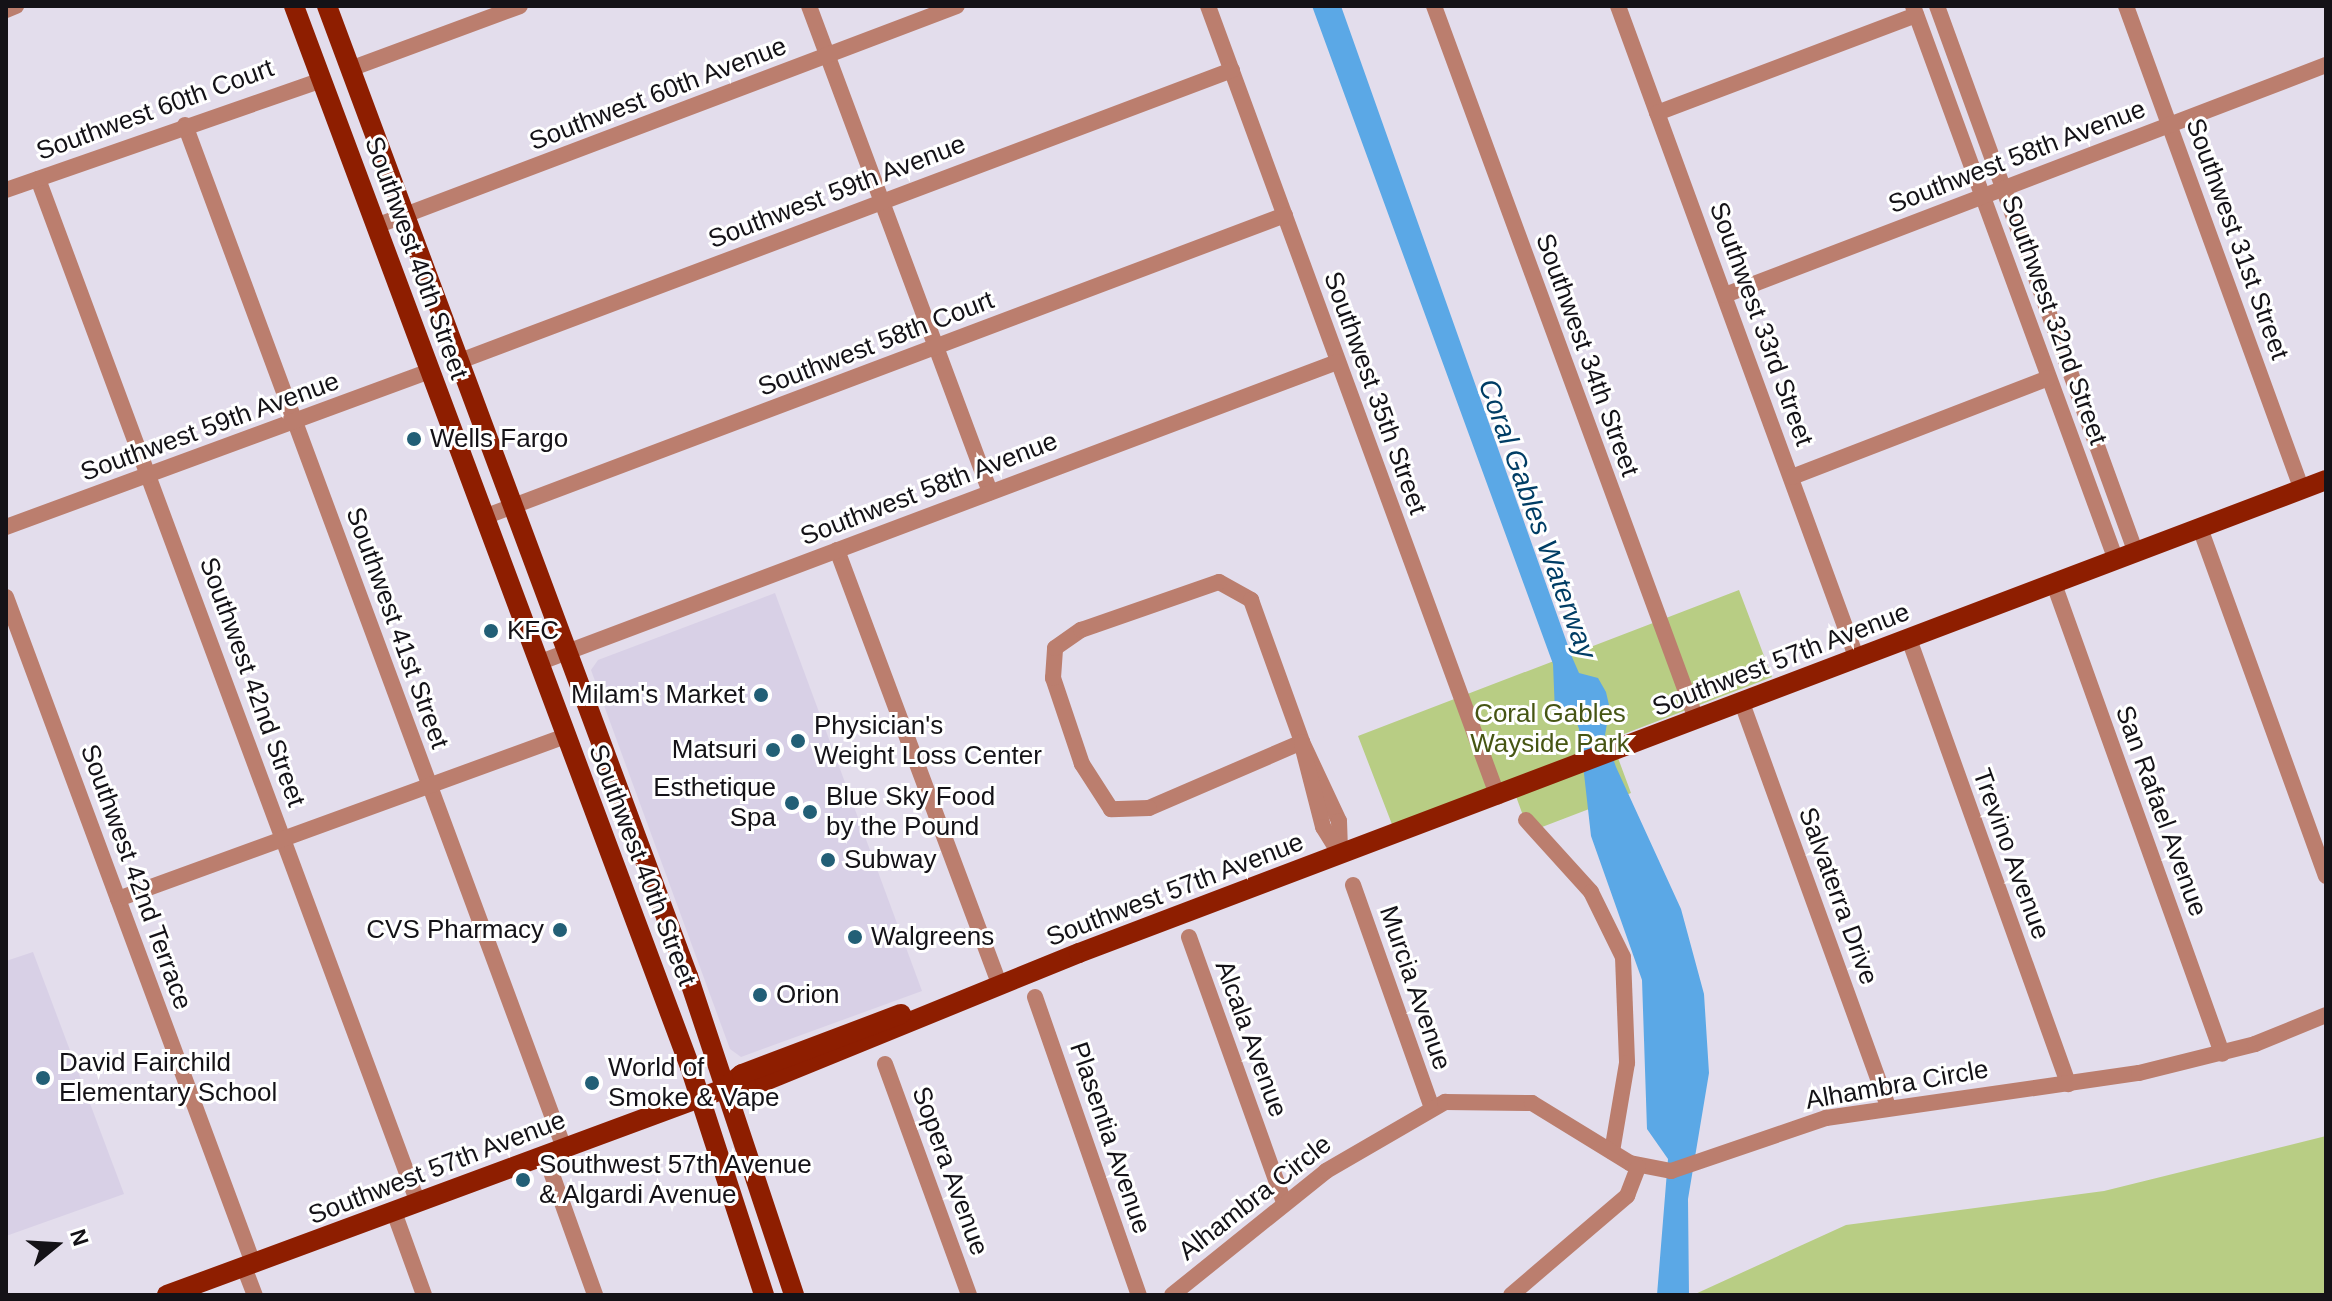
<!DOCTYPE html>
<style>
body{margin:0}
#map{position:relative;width:2332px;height:1301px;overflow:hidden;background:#e3ddec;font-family:Helvetica,sans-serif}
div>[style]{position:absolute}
.built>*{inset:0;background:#d8d0e6}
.green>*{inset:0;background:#b8cd84}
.water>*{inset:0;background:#5ba8e6}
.minor>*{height:16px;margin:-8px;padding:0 8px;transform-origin:8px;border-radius:8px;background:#bb7e6e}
.major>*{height:20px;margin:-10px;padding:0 10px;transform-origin:10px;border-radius:10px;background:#8e1e00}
.dots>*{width:22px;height:22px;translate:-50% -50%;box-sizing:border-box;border:4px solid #fff;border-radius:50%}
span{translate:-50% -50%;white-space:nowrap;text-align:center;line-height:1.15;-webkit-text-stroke:6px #fff;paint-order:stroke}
.street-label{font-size:26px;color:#141217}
.poi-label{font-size:26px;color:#141217}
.left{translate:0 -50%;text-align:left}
.right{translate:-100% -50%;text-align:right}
.park-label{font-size:26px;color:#465514}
.water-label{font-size:28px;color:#003d65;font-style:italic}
.frame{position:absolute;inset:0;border:8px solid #141217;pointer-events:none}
.north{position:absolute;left:16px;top:1205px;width:80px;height:80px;-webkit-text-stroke:6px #fff;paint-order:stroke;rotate:72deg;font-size:22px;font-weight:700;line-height:32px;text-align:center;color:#141217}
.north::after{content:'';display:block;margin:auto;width:28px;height:36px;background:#141217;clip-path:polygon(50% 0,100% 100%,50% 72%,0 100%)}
</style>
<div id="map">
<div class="built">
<i style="clip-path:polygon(775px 593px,922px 991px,741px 1057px,730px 1049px,591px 670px,598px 660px)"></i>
<i style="clip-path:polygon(33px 952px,124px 1194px,6px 1236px,6px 961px)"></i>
</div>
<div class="green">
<i style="clip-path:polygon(1739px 590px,1772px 677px,1611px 739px,1631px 793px,1529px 832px,1510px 780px,1393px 827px,1358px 736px)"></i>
<i style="clip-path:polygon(2326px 1136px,2326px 1295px,1693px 1295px,1846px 1225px,2104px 1191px)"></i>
</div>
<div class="water">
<i style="clip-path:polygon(1312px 6px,1341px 6px,1572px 657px,1579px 673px,1598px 678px,1606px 692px,1609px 705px,1587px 714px,1592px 724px,1608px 718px,1605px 735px,1616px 767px,1681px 909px,1704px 994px,1709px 1073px,1688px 1199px,1689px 1295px,1657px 1295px,1668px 1159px,1647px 1129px,1642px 980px,1591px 836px,1579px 729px,1575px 718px,1555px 713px,1553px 664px)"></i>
</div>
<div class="minor">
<i style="left:809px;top:6px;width:519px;rotate:69.57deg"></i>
<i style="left:1208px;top:6px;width:842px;rotate:69.87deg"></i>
<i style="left:1434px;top:6px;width:760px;rotate:69.82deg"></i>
<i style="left:1618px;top:6px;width:695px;rotate:69.9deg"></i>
<i style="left:1913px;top:6px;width:590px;rotate:69.88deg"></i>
<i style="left:1937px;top:6px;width:582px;rotate:70.01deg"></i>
<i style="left:2126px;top:6px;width:515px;rotate:70.02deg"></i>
<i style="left:6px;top:10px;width:11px;rotate:-22deg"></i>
<i style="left:350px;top:69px;width:181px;rotate:-20.3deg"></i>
<i style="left:1657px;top:113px;width:277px;rotate:-20.7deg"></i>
<i style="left:185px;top:125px;width:1091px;rotate:69.67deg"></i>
<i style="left:38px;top:179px;width:1092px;rotate:69.64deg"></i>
<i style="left:6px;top:190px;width:335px;rotate:-19.2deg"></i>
<i style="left:376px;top:226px;width:621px;rotate:-20.74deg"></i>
<i style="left:1725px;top:295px;width:644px;rotate:-20.94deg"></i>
<i style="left:460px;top:361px;width:825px;rotate:-20.65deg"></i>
<i style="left:1792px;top:477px;width:275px;rotate:-21.1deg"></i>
<i style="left:484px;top:517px;width:856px;rotate:-20.66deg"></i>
<i style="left:6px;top:527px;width:453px;rotate:-20.2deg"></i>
<i style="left:2200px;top:528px;width:370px;rotate:70.1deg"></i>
<i style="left:837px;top:550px;width:465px;rotate:69.5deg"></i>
<i style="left:1219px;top:582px;width:37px;rotate:29deg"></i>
<i style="left:1251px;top:600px;width:151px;rotate:70.2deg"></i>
<i style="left:1302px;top:742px;width:167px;rotate:156.7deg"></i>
<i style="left:1149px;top:808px;width:38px;rotate:178deg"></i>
<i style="left:1111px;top:809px;width:54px;rotate:-122.8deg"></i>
<i style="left:1082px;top:764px;width:91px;rotate:-108.6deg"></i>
<i style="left:1053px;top:678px;width:30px;rotate:-86deg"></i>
<i style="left:1055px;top:648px;width:32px;rotate:-35deg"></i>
<i style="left:1081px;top:630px;width:146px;rotate:-19.2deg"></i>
<i style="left:2054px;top:584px;width:499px;rotate:70.3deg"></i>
<i style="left:6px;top:597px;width:710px;rotate:69.65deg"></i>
<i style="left:1909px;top:639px;width:473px;rotate:70.3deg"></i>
<i style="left:538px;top:663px;width:854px;rotate:-20.64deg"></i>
<i style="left:1742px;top:703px;width:429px;rotate:70.1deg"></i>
<i style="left:1302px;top:742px;width:87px;rotate:64.9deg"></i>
<i style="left:1339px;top:821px;width:34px;rotate:88deg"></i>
<i style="left:1302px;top:745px;width:85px;rotate:75.6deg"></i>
<i style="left:1323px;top:827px;width:32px;rotate:58deg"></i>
<i style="left:1526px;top:820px;width:97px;rotate:47.9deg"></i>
<i style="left:1591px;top:892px;width:72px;rotate:63.8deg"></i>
<i style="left:1623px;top:957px;width:106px;rotate:87.8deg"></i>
<i style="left:1627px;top:1063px;width:90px;rotate:99.6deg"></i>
<i style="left:1353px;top:885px;width:237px;rotate:70.5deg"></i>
<i style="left:118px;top:899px;width:477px;rotate:-20deg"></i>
<i style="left:1189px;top:937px;width:282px;rotate:70.3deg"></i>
<i style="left:1035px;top:997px;width:316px;rotate:70.8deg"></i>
<i style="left:885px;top:1064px;width:246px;rotate:70deg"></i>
<i style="left:545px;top:1155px;width:149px;rotate:70.3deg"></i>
<i style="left:394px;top:1212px;width:88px;rotate:70.1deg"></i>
<i style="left:244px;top:1267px;width:30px;rotate:69deg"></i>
<i style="left:1172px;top:1295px;width:198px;rotate:-38.8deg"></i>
<i style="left:1326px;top:1171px;width:138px;rotate:-30.1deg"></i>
<i style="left:1445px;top:1102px;width:87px;rotate:0.7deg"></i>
<i style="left:1532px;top:1103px;width:115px;rotate:31.5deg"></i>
<i style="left:1630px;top:1163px;width:42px;rotate:11deg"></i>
<i style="left:1671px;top:1171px;width:164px;rotate:-18.9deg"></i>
<i style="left:1826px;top:1118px;width:316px;rotate:-8.2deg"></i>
<i style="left:2139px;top:1073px;width:120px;rotate:-14deg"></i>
<i style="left:2255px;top:1044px;width:77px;rotate:-22.2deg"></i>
<i style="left:1511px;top:1295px;width:153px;rotate:-40.5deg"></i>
<i style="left:1627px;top:1196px;width:31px;rotate:-69deg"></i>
</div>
<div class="major">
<i style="left:294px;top:6px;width:1132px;rotate:69.53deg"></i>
<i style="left:690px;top:1067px;width:240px;rotate:72deg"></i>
<i style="left:327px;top:6px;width:1035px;rotate:69.59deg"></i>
<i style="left:688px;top:976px;width:336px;rotate:71.6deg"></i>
<i style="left:724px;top:1089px;width:42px;rotate:-11deg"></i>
<i style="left:765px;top:1081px;width:339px;rotate:-22.2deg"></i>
<i style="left:1079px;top:953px;width:1334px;rotate:-20.77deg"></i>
<i style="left:167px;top:1295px;width:594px;rotate:-20.3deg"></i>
<i style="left:724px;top:1089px;width:23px;rotate:-40deg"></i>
<i style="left:742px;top:1074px;width:170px;rotate:-20.7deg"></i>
</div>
<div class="dots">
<i style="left:414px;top:439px;background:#225f76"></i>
<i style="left:491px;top:631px;background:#225f76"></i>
<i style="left:761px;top:695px;background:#225f76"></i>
<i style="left:798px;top:741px;background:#225f76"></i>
<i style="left:773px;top:750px;background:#225f76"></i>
<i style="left:792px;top:803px;background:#225f76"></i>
<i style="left:810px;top:812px;background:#225f76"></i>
<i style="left:828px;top:860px;background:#225f76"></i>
<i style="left:560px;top:930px;background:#225f76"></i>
<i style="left:855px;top:937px;background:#225f76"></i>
<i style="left:760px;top:995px;background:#225f76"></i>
<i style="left:43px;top:1078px;background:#225f76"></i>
<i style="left:592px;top:1083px;background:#225f76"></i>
<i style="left:523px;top:1180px;background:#225f76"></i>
</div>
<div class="street-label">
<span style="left:658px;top:94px;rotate:-21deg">Southwest 60th Avenue</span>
<span style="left:155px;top:110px;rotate:-20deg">Southwest 60th Court</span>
<span style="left:2017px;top:157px;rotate:-21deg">Southwest 58th Avenue</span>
<span style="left:837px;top:192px;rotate:-21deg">Southwest 59th Avenue</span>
<span style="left:2237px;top:239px;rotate:70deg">Southwest 31st Street</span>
<span style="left:416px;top:258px;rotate:70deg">Southwest 40th Street</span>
<span style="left:2054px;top:320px;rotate:70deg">Southwest 32nd Street</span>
<span style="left:1761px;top:324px;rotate:70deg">Southwest 33rd Street</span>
<span style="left:876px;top:344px;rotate:-21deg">Southwest 58th Court</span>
<span style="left:1587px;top:355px;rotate:70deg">Southwest 34th Street</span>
<span style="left:1375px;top:393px;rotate:70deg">Southwest 35th Street</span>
<span style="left:210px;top:427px;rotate:-20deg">Southwest 59th Avenue</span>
<span style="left:929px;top:489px;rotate:-21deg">Southwest 58th Avenue</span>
<span style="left:397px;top:628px;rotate:70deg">Southwest 41st Street</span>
<span style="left:1781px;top:660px;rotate:-21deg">Southwest 57th Avenue</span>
<span style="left:252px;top:682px;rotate:70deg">Southwest 42nd Street</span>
<span style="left:2161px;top:811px;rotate:70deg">San Rafael Avenue</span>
<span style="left:2011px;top:854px;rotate:70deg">Trevino Avenue</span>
<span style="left:642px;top:865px;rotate:69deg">Southwest 40th Street</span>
<span style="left:136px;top:877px;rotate:70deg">Southwest 42nd Terrace</span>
<span style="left:1175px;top:890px;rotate:-21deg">Southwest 57th Avenue</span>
<span style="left:1838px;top:896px;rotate:70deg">Salvaterra Drive</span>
<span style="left:1415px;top:988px;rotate:71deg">Murcia Avenue</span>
<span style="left:1251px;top:1039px;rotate:70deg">Alcala Avenue</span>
<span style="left:1897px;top:1085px;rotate:-10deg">Alhambra Circle</span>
<span style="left:1110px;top:1138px;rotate:71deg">Plasentia Avenue</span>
<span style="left:437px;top:1168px;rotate:-21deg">Southwest 57th Avenue</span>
<span style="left:950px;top:1171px;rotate:70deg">Sopera Avenue</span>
<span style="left:1255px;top:1198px;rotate:-38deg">Alhambra Circle</span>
</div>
<div class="poi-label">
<span class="left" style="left:430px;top:439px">Wells Fargo</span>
<span class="left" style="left:507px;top:631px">KFC</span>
<span class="right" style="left:745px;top:695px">Milam's Market</span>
<span class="left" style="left:814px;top:741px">Physician's<br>Weight Loss Center</span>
<span class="right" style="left:757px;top:750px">Matsuri</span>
<span class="right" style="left:776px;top:803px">Esthetique<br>Spa</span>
<span class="left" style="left:826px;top:812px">Blue Sky Food<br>by the Pound</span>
<span class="left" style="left:844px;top:860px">Subway</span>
<span class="right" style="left:544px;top:930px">CVS Pharmacy</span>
<span class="left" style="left:871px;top:937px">Walgreens</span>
<span class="left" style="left:776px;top:995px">Orion</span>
<span class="left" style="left:59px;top:1078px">David Fairchild<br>Elementary School</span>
<span class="left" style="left:608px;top:1083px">World of<br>Smoke &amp; Vape</span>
<span class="left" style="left:539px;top:1180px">Southwest 57th Avenue<br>&amp; Algardi Avenue</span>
</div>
<div class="park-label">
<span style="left:1550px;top:729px">Coral Gables<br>Wayside Park</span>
</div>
<div class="water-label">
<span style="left:1537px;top:519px;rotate:70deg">Coral Gables Waterway</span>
</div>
<div class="frame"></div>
<div class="north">N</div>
</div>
